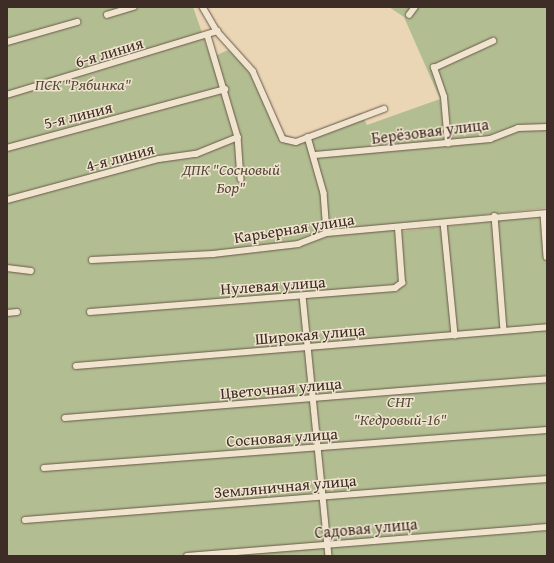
<!DOCTYPE html>
<meta charset="utf-8">
<style>
body{margin:0}
#map{position:relative;width:554px;height:563px;overflow:hidden;background:#ead5b5;font-family:"Gentium Book Plus",serif}
div>[style]{position:absolute}
.green>*{inset:0;background:#b2be91}
.roads{filter:drop-shadow(0 0 1px #69574a) drop-shadow(0 0 1px #69574a)}
.street>*{height:5.5px;margin:-2.75px;padding:0 2.75px;transform-origin:2.75px;border-radius:2.75px;background:#f1e4cf}
span{translate:-50% -50%;white-space:nowrap;text-align:center;line-height:1.15;-webkit-text-stroke:3px #f1e4cf;paint-order:stroke}
.street-label{font-size:16px;color:#3e2d26}
.park-label{font-size:16px;color:#554a3b;font-style:italic}
.frame{position:absolute;inset:0;border:8px solid #3e2d26;pointer-events:none}
</style>
<div id="map">
<div class="green">
<i style="clip-path:polygon(7px 7px,193px 7px,221px 87px,155px 107px,157px 111px,227px 91px,215px 56px,228px 50px,246px 67px,283px 134px,296px 139px,361px 113px,367px 125px,440px 99px,404px 17px,389px 7px,547px 7px,547px 208px,393px 225px,395px 232px,547px 215px,547px 556px,7px 556px)"></i>
</div>
<div class="roads">
<div class="street">
<i style="left:203px;top:7px;width:28px;rotate:60deg"></i>
<i style="left:217px;top:31px;width:54px;rotate:48deg"></i>
<i style="left:253px;top:71px;width:74px;rotate:66.2deg"></i>
<i style="left:283px;top:139px;width:13px;rotate:13deg"></i>
<i style="left:296px;top:142px;width:94px;rotate:-20.6deg"></i>
<i style="left:107px;top:15px;width:28px;rotate:-17deg"></i>
<i style="left:409px;top:15px;width:10px;rotate:-53deg"></i>
<i style="left:208px;top:36px;width:105px;rotate:73.5deg"></i>
<i style="left:238px;top:137px;width:42px;rotate:85.9deg"></i>
<i style="left:7px;top:42px;width:73px;rotate:-15.9deg"></i>
<i style="left:7px;top:95px;width:220px;rotate:-16.9deg"></i>
<i style="left:308px;top:137px;width:58px;rotate:74.1deg"></i>
<i style="left:324px;top:193px;width:40px;rotate:85.7deg"></i>
<i style="left:448px;top:144px;width:47px;rotate:-94.9deg"></i>
<i style="left:444px;top:97px;width:31px;rotate:-109deg"></i>
<i style="left:434px;top:68px;width:65px;rotate:-24.6deg"></i>
<i style="left:7px;top:148px;width:226px;rotate:-15.1deg"></i>
<i style="left:315px;top:155px;width:176px;rotate:-5.2deg"></i>
<i style="left:490px;top:139px;width:30px;rotate:-21deg"></i>
<i style="left:518px;top:128px;width:29px;rotate:-2deg"></i>
<i style="left:7px;top:200px;width:157px;rotate:-15.1deg"></i>
<i style="left:159px;top:159px;width:37px;rotate:-8deg"></i>
<i style="left:196px;top:154px;width:45px;rotate:-22deg"></i>
<i style="left:544px;top:214px;width:43px;rotate:86deg"></i>
<i style="left:495px;top:216px;width:114px;rotate:85.5deg"></i>
<i style="left:444px;top:223px;width:113px;rotate:84.4deg"></i>
<i style="left:92px;top:260px;width:121px;rotate:-2.8deg"></i>
<i style="left:213px;top:254px;width:86px;rotate:-6.7deg"></i>
<i style="left:298px;top:244px;width:31px;rotate:-21deg"></i>
<i style="left:327px;top:233px;width:221px;rotate:-5.2deg"></i>
<i style="left:7px;top:268px;width:24px;rotate:7deg"></i>
<i style="left:303px;top:296px;width:261px;rotate:84.3deg"></i>
<i style="left:90px;top:312px;width:306px;rotate:-4.5deg"></i>
<i style="left:395px;top:288px;width:9px;rotate:-36deg"></i>
<i style="left:402px;top:283px;width:55px;rotate:-94.2deg"></i>
<i style="left:7px;top:313px;width:10px;rotate:-6deg"></i>
<i style="left:76px;top:366px;width:473px;rotate:-4.7deg"></i>
<i style="left:65px;top:418px;width:484px;rotate:-4.6deg"></i>
<i style="left:44px;top:468px;width:504px;rotate:-4.32deg"></i>
<i style="left:25px;top:520px;width:524px;rotate:-4.49deg"></i>
<i style="left:187px;top:556px;width:361px;rotate:-4.6deg"></i>
</div>
</div>
<div class="street-label">
<span style="left:109px;top:52px;rotate:-17deg">6-я линия</span>
<span style="left:78px;top:115px;rotate:-14deg">5-я линия</span>
<span style="left:430px;top:131px;rotate:-7deg">Берёзовая улица</span>
<span style="left:120px;top:157px;rotate:-15deg">4-я линия</span>
<span style="left:294px;top:228px;rotate:-9deg">Карьерная улица</span>
<span style="left:273px;top:285px;rotate:-4deg">Нулевая улица</span>
<span style="left:310px;top:334px;rotate:-5deg">Широкая улица</span>
<span style="left:281px;top:388px;rotate:-5deg">Цветочная улица</span>
<span style="left:282px;top:437px;rotate:-4deg">Сосновая улица</span>
<span style="left:285px;top:486px;rotate:-5deg">Земляничная улица</span>
<span style="left:366px;top:528px;rotate:-5deg">Садовая улица</span>
</div>
<div class="park-label">
<span style="left:83px;top:84px">ПСК "Рябинка"</span>
<span style="left:231px;top:178px">ДПК "Сосновый<br>Бор"</span>
<span style="left:400px;top:410px">СНТ<br>"Кедровый-16"</span>
</div>
<div class="frame"></div>
</div>
